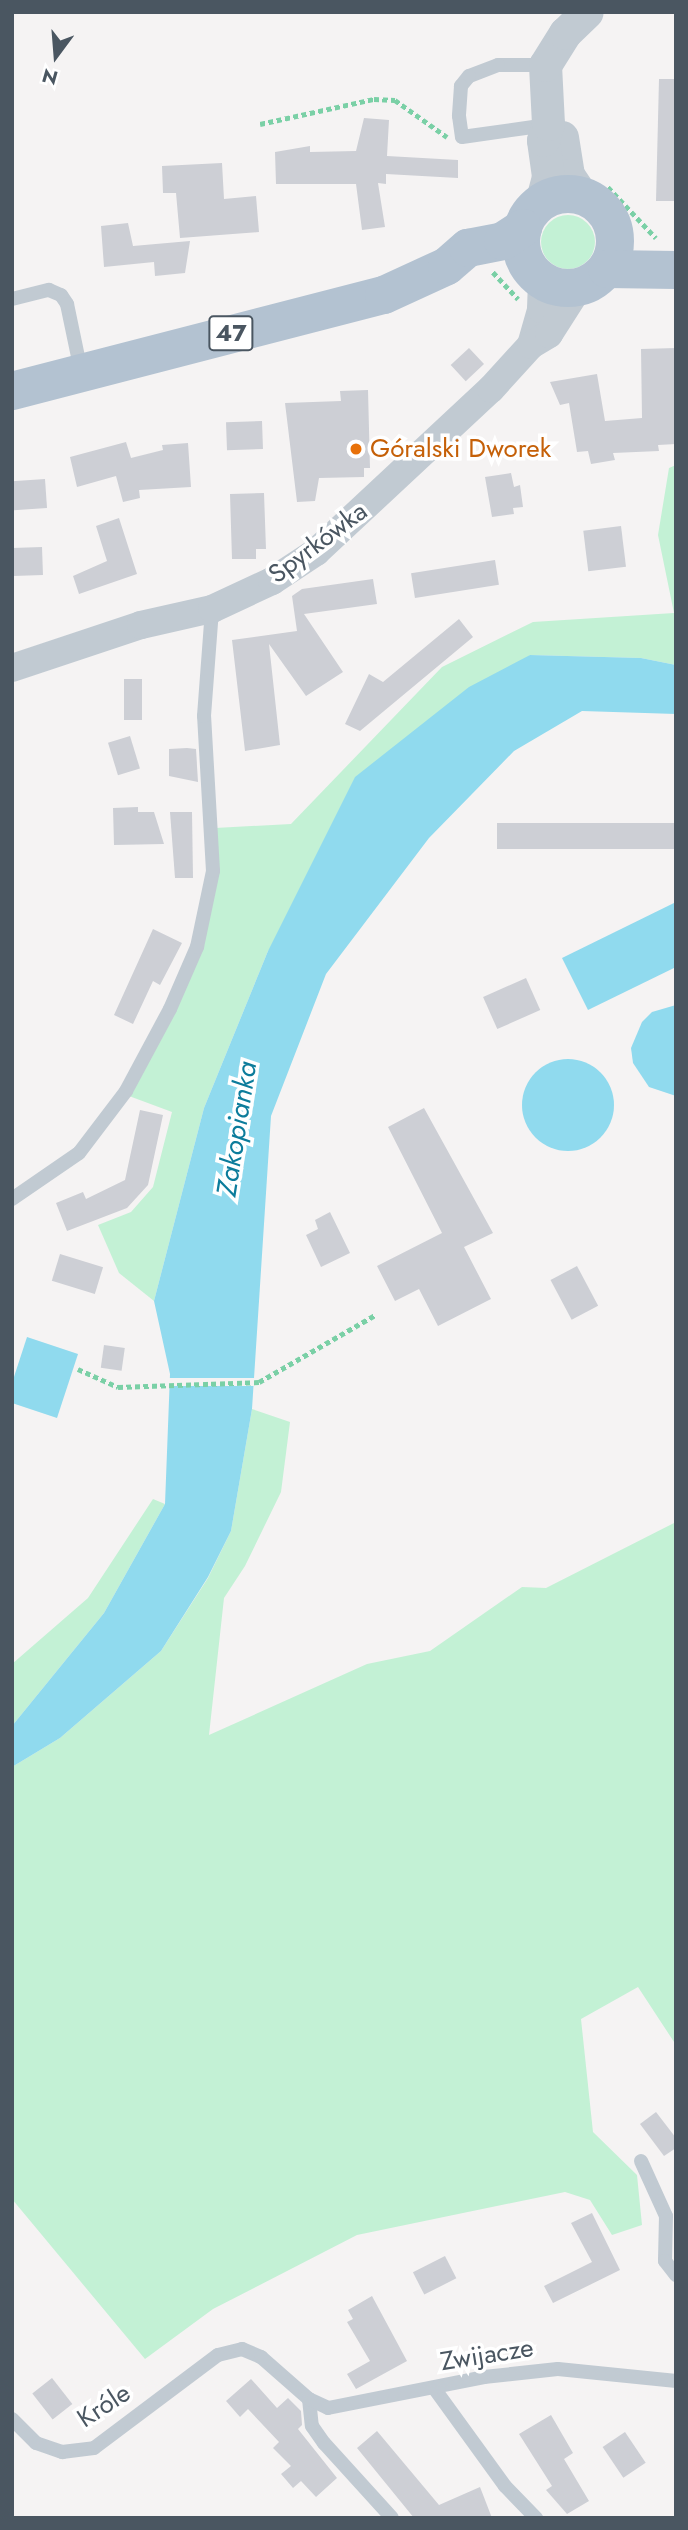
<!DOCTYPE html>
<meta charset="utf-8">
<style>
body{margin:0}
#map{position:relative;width:688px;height:2530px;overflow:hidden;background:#f5f3f3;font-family:Jost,sans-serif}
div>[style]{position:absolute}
.green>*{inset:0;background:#c3f1d5}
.round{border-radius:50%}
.water>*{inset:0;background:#90daee}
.pier>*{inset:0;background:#f5f3f3;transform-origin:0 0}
.building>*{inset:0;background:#cdcfd5;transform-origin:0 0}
.path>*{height:4.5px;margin-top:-2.25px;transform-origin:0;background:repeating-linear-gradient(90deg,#7ad0a6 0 5px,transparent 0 8.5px)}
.service>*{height:14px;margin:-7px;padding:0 7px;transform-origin:7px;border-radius:7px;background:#c1cad2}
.minor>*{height:28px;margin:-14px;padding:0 14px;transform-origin:14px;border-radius:14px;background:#c1cad2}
.tertiary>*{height:33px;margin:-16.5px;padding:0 16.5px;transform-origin:16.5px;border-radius:16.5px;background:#c1cad2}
.primary>*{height:38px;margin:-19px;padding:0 19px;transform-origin:19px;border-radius:19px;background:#b3c2d1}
.primary>.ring{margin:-19px;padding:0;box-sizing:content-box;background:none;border:38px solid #b3c2d1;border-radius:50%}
.dots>*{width:19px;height:19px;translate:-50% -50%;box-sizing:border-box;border:4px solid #fff;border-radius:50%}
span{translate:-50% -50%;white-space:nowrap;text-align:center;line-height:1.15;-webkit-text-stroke:7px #fff;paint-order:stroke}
.shield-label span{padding:2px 5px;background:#fff;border:2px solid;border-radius:5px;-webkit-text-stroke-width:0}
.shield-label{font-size:24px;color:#4a5661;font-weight:700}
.food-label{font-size:26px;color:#c56008}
.left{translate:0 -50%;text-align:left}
.street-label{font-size:26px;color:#4a5661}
.water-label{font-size:28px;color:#0c7c9b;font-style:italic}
.frame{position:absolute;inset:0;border:14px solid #4a5661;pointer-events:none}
.north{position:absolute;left:21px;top:21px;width:70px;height:70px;-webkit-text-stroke:5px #fff;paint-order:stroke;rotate:196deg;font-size:19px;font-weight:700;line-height:28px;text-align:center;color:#4a5661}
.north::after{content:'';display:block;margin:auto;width:24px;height:32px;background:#4a5661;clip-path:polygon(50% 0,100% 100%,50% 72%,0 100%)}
</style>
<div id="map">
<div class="green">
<i class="round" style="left:541px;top:215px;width:54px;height:54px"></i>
<i style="clip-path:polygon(676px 465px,676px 665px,641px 658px,530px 655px,268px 951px,204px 1108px,154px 1301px,119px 1273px,98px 1225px,131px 1212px,153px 1187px,172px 1112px,129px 1096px,189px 981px,215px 828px,291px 824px,442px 667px,533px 622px,674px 613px,658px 535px,669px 468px)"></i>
<i style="clip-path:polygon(252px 1409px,290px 1422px,281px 1492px,245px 1566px,224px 1598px,209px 1735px,367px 1664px,430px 1651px,522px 1587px,546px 1588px,676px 1522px,676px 2045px,638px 1987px,581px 2019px,593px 2132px,637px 2175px,642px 2225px,612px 2235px,590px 2200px,565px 2192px,357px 2235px,213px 2309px,145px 2359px,12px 2199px,12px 1767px,60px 1738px,161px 1651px,208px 1578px,231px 1531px)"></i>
<i style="clip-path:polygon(153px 1499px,165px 1504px,104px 1613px,12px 1726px,12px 1664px,88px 1598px)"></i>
</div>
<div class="water">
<i style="clip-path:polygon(530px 655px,641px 658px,676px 665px,676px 714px,582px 711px,514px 751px,429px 838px,326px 974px,271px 1116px,252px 1409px,231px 1531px,208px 1577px,161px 1651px,60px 1738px,12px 1767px,12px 1726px,104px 1613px,165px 1504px,170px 1374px,154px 1301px,204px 1108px,268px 951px,355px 777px,469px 687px)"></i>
<i style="clip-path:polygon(676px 902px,676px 967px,588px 1010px,562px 958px)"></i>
<i style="clip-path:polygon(676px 1005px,676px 1096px,649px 1087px,633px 1063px,631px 1048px,642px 1022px,652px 1012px)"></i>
<i class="round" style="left:522px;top:1059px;width:92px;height:92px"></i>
<i style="clip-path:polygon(27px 1337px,78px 1354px,57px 1418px,12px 1403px,12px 1383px)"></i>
</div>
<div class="pier">
<i style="left:257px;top:1378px;width:8px;height:91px;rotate:90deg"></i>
</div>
<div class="building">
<i style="clip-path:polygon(659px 79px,676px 79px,676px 201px,656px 201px)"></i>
<i style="clip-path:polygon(364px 118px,389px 120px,387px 156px,458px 160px,458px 178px,386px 174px,386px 184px,378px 183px,385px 227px,362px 230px,356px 184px,276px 184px,275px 152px,310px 146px,310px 152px,356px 151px)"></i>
<i style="clip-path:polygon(222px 163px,224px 199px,256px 196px,259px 232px,180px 238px,176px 193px,163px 193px,162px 166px)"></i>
<i style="clip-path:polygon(128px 223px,133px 246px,190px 241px,185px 273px,155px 276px,154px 262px,104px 267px,101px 226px)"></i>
<i style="left:469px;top:348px;width:22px;height:25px;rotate:47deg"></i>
<i style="clip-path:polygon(676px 348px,676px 444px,658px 445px,659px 451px,613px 453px,615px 460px,591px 464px,588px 451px,577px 452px,569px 403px,560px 405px,550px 382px,597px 374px,605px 421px,642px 418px,641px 349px)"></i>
<i style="clip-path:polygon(368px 390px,370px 468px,364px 468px,364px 477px,319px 478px,315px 501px,297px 502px,285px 403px,341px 401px,340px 391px)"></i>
<i style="left:262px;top:421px;width:28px;height:36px;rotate:88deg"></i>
<i style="clip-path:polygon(126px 442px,131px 458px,163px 450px,162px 445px,188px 443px,191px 487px,139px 490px,140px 498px,123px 502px,116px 476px,77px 487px,70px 457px)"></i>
<i style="clip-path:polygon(511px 473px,514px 487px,520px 485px,523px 507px,513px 508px,514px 514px,492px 517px,485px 477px)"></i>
<i style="left:45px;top:479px;width:29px;height:33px;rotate:86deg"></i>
<i style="clip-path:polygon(264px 493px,266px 549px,256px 549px,256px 559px,232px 559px,230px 494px)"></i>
<i style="clip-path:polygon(119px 518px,137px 574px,79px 594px,73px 576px,107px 561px,96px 526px)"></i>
<i style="left:621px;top:526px;width:41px;height:38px;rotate:83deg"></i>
<i style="left:42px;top:547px;width:28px;height:30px;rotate:88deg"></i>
<i style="left:495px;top:560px;width:25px;height:85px;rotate:81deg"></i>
<i style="clip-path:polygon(373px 579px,377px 604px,304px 614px,343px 672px,306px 696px,269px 644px,280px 745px,245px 751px,232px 640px,297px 631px,292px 596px,302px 589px)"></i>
<i style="clip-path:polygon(459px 619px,473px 637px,360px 731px,345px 724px,369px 674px,383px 682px)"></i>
<i style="left:124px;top:679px;width:18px;height:41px"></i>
<i style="left:130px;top:736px;width:34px;height:23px;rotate:73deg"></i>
<i style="clip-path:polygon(187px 748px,196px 749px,198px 782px,169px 776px,169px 749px)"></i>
<i style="clip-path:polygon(138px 807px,138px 812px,154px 812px,164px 844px,114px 845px,113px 808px)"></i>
<i style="clip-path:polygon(170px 812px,192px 812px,193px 878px,175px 878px)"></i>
<i style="left:676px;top:823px;width:26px;height:179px;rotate:90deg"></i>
<i style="clip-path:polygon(153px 929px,182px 943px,160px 985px,153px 981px,133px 1024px,114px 1015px)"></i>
<i style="left:526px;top:978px;width:35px;height:47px;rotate:66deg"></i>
<i style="clip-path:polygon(424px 1108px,493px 1233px,464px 1247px,491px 1299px,438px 1326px,419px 1289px,395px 1301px,377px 1266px,442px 1233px,388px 1127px)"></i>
<i style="clip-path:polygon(140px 1110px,163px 1115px,148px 1185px,127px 1208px,67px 1231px,56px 1203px,83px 1192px,86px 1199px,125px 1180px)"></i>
<i style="clip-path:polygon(330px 1212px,350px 1253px,321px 1267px,306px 1235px,318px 1229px,315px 1220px)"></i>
<i style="left:60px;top:1254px;width:45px;height:28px;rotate:17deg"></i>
<i style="left:577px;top:1266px;width:45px;height:30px;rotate:62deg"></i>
<i style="left:104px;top:1345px;width:21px;height:23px;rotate:8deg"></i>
<i style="clip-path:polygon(656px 2112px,676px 2138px,676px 2148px,664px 2156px,640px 2124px)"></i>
<i style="clip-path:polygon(592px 2213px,620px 2270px,553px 2303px,544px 2286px,592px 2262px,571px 2223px)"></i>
<i style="left:445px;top:2256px;width:25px;height:36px;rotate:63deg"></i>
<i style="clip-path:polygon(372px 2296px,407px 2361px,356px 2389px,347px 2374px,370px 2361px,347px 2322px,353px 2319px,348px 2310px)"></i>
<i style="left:52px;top:2378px;width:33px;height:25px;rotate:52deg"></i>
<i style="clip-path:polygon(251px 2379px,277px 2408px,288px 2398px,301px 2411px,302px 2425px,298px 2429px,337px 2478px,316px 2497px,301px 2481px,293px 2488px,281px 2474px,291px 2466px,273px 2448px,279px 2442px,248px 2409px,240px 2417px,226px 2401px)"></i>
<i style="clip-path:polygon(551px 2415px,573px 2453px,564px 2459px,589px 2501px,567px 2514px,546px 2490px,552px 2486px,519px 2434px)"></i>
<i style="clip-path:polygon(377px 2431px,439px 2505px,480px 2487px,492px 2518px,414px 2518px,357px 2448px)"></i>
<i style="left:625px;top:2432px;width:37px;height:27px;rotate:56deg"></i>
</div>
<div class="path">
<i style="left:260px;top:124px;width:117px;rotate:-12.4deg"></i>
<i style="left:374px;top:99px;width:21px;rotate:3deg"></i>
<i style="left:395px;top:100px;width:64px;rotate:35.4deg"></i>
<i style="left:608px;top:187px;width:70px;rotate:46.7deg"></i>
<i style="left:493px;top:272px;width:37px;rotate:47deg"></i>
<i style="left:78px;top:1369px;width:44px;rotate:24.2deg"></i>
<i style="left:118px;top:1387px;width:141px;rotate:-2deg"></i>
<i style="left:259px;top:1382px;width:134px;rotate:-30deg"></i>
</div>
<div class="service">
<i style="left:545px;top:65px;width:47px;rotate:180deg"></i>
<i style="left:498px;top:65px;width:31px;rotate:159deg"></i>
<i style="left:469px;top:76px;width:13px;rotate:129deg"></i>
<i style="left:461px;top:86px;width:30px;rotate:94deg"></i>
<i style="left:459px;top:116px;width:21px;rotate:82deg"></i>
<i style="left:462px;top:137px;width:86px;rotate:-8deg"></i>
<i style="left:12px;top:299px;width:38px;rotate:-14deg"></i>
<i style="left:49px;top:290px;width:13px;rotate:23deg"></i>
<i style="left:61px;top:295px;width:11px;rotate:56deg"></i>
<i style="left:67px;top:304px;width:68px;rotate:78.2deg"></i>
<i style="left:12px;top:1199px;width:81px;rotate:-34.5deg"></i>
<i style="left:79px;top:1153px;width:78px;rotate:-52.8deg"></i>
<i style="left:126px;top:1091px;width:93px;rotate:-61.8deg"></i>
<i style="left:170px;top:1009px;width:68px;rotate:-66.5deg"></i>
<i style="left:197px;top:947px;width:78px;rotate:-78.1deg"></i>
<i style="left:213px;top:871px;width:155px;rotate:-93.3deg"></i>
<i style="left:204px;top:716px;width:107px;rotate:-85.7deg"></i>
<i style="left:641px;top:2161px;width:60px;rotate:65.6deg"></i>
<i style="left:666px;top:2216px;width:45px;rotate:91.3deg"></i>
<i style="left:665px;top:2261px;width:18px;rotate:52deg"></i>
<i style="left:434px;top:2388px;width:121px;rotate:54.1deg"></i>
<i style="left:505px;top:2486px;width:45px;rotate:45.9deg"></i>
<i style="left:309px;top:2399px;width:27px;rotate:84deg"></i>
<i style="left:312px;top:2426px;width:21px;rotate:55deg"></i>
<i style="left:324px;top:2443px;width:101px;rotate:47.8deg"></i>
<i style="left:12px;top:2419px;width:34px;rotate:45deg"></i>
<i style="left:36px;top:2443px;width:28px;rotate:19deg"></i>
<i style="left:62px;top:2452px;width:32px;rotate:-7deg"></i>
<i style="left:94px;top:2448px;width:155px;rotate:-36.9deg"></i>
<i style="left:218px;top:2355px;width:25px;rotate:-14deg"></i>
<i style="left:242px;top:2349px;width:21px;rotate:23deg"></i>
<i style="left:261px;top:2357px;width:64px;rotate:41.2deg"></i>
<i style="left:309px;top:2399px;width:21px;rotate:25deg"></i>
<i style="left:328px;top:2408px;width:159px;rotate:-11.2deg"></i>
<i style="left:484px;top:2377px;width:74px;rotate:-6.2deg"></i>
<i style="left:558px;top:2369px;width:119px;rotate:5.8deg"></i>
</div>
<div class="minor">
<i style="left:531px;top:345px;width:37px;rotate:-74deg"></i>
<i style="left:541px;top:309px;width:29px;rotate:-88deg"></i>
<i style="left:12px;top:668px;width:136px;rotate:-18.4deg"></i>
<i style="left:141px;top:625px;width:73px;rotate:-12.7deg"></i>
<i style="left:212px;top:609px;width:66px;rotate:-25deg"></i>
<i style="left:272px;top:581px;width:53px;rotate:-33.4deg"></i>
<i style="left:316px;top:552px;width:239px;rotate:-43deg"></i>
<i style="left:491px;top:389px;width:59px;rotate:-47.7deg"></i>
<i style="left:531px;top:345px;width:21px;rotate:-31deg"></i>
<i style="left:549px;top:334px;width:56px;rotate:-57.4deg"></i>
</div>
<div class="tertiary">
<i style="left:562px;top:137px;width:38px;rotate:81deg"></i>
<i style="left:568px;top:175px;width:25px;rotate:56deg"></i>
<i style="left:541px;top:203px;width:28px;rotate:-75deg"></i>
<i style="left:548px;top:176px;width:36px;rotate:-98deg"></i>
<i style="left:543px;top:140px;width:17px;rotate:-73deg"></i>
<i style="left:548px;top:124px;width:59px;rotate:-92.9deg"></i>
<i style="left:545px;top:65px;width:38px;rotate:-58deg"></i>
<i style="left:565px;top:33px;width:30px;rotate:-44deg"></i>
</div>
<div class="primary">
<i class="ring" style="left:521px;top:194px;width:56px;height:56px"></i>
<i style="left:607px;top:269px;width:69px;rotate:0.8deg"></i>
<i style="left:12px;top:391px;width:384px;rotate:-14.5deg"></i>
<i style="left:384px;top:295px;width:69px;rotate:-24.7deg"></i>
<i style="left:447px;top:266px;width:28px;rotate:-41deg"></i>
<i style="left:468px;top:248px;width:36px;rotate:-11deg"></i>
<i style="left:503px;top:241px;width:24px;rotate:-33deg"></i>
</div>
<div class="dots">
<i style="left:356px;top:449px;background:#e8710a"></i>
</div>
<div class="shield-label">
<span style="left:231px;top:333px">47</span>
</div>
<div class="food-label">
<span class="left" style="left:370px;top:449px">Góralski Dworek</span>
</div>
<div class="street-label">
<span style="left:318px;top:543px;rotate:-37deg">Spyrkówka</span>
<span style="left:487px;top:2355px;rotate:-9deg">Zwijacze</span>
<span style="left:104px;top:2406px;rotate:-33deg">Króle</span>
</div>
<div class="water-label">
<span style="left:237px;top:1129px;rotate:-81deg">Zakopianka</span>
</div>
<div class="frame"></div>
<div class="north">N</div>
</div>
